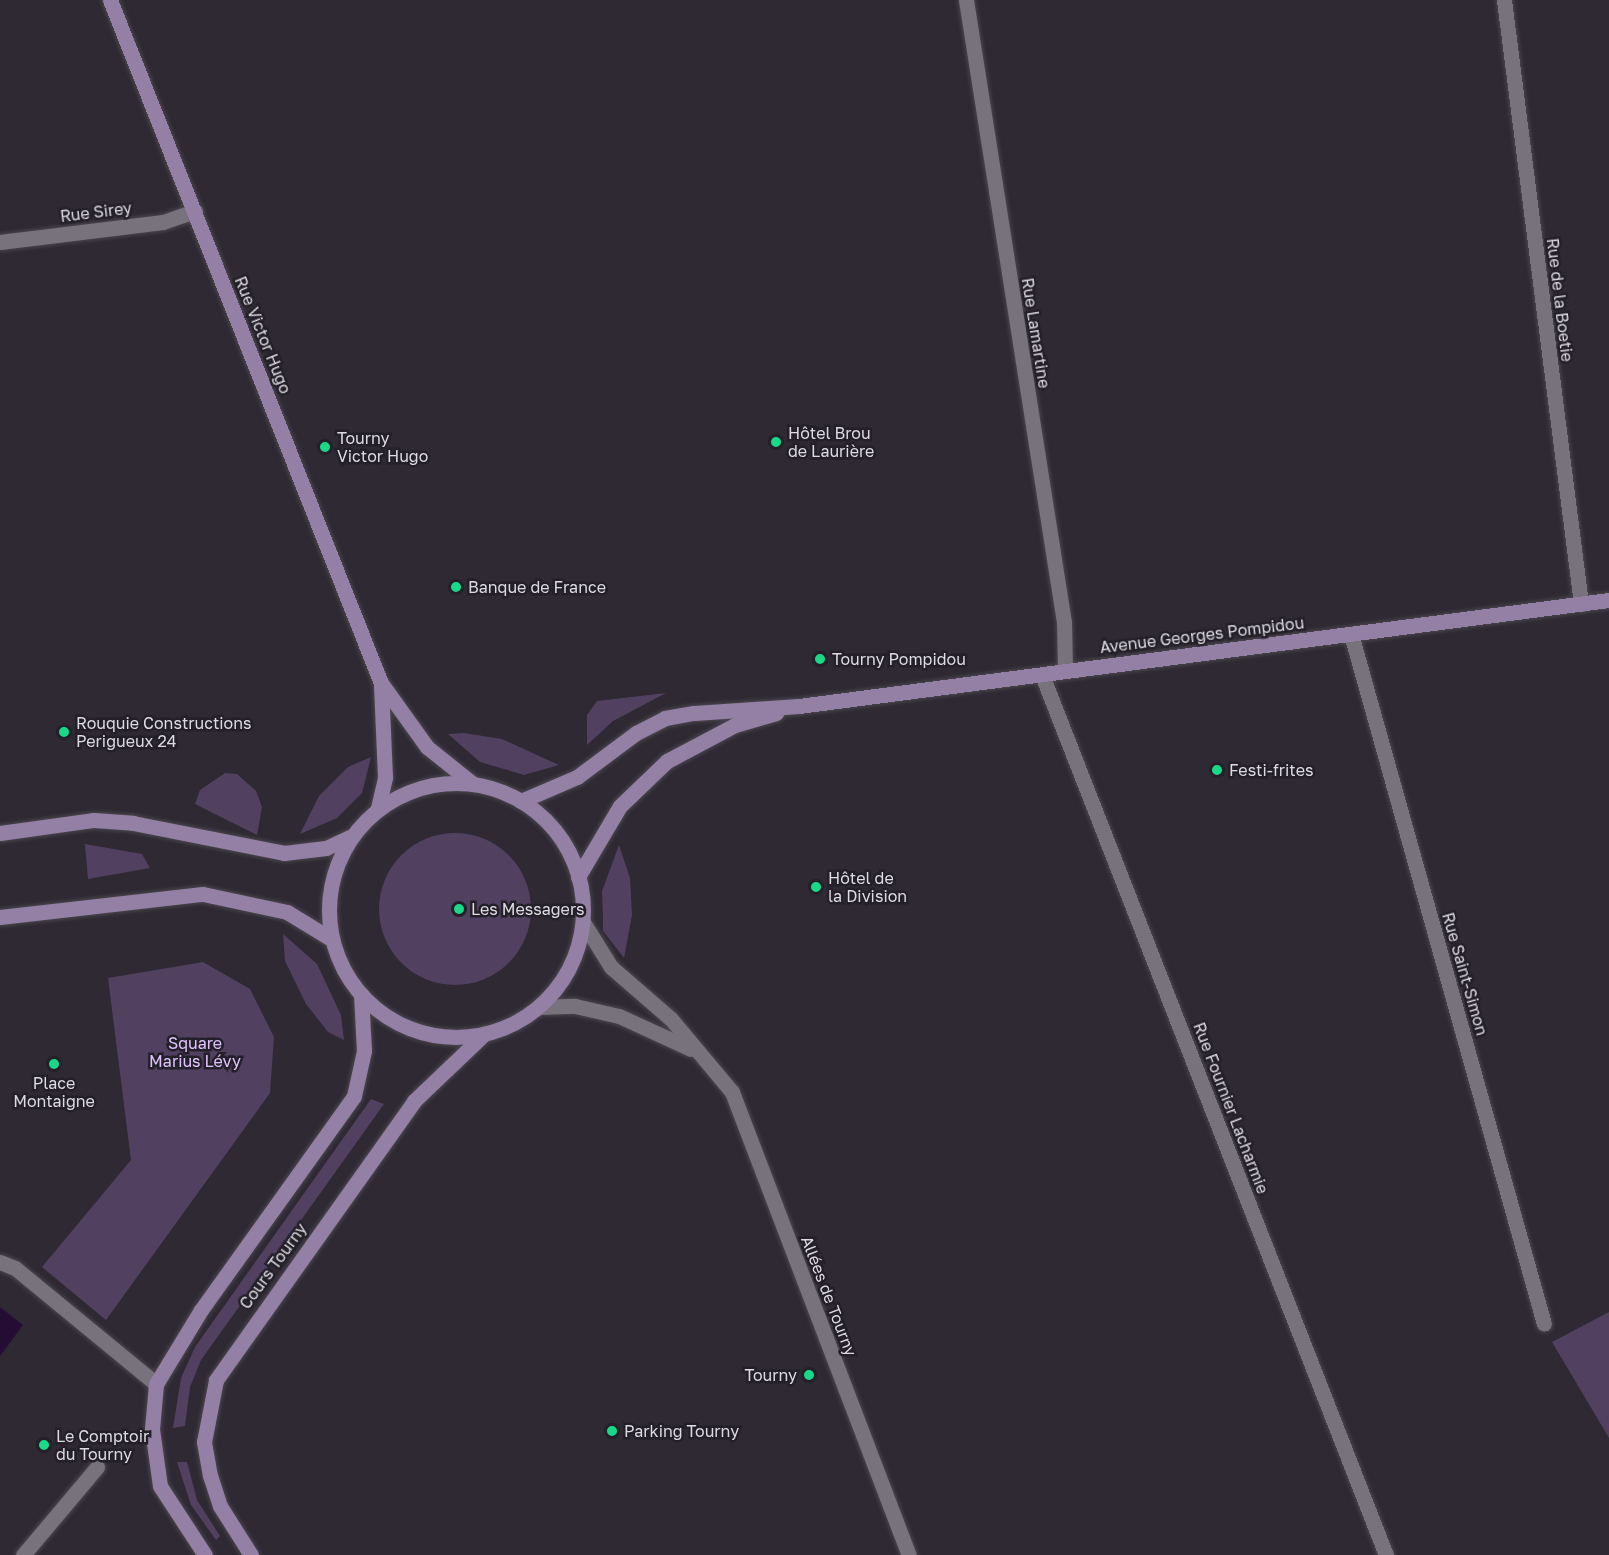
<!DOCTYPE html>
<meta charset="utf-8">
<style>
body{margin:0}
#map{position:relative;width:1609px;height:1555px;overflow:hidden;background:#2e2933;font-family:"Golos Text",sans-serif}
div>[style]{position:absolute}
.green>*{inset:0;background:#524061}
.round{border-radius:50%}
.water>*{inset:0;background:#240c34}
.roads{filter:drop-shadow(0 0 2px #4a464e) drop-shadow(0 0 2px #4a464e)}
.pedestrian>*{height:15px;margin:-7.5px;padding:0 7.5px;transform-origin:7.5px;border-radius:7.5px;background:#78727d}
.minor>*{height:15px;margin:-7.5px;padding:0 7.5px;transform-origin:7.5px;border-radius:7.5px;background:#78727d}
.secondary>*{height:15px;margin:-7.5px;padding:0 7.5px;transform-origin:7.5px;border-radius:7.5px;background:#9480a4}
.secondary>.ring{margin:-7.5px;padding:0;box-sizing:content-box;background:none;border:15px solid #9480a4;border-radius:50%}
.dots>*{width:16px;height:16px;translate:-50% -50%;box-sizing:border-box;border:3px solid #242029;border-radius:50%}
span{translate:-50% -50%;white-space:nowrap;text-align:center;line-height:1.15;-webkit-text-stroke:5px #242029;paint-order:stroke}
.street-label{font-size:16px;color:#dedbe1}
.poi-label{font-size:16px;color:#dedbe1}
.left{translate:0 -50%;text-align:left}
.right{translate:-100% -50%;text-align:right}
.park-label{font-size:16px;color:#e1c2fc}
</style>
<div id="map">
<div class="green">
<i style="clip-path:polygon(666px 693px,613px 721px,587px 745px,587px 715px,597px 701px)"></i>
<i style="clip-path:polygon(464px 733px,502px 739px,559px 765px,524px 775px,480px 762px,448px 734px)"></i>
<i style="clip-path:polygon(371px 757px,362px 793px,337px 818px,300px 834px,319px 796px,348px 767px)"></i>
<i style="clip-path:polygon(225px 773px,237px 774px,256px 791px,262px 807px,257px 835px,195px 804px,200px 790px)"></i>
<i class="round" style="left:379px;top:833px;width:152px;height:152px"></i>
<i style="clip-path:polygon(85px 844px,142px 854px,150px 868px,88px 879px)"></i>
<i style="clip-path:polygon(619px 845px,630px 878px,632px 915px,624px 958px,603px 931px,603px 919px,602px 891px)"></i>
<i style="clip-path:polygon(283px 934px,317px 964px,341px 1015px,344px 1040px,328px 1032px,306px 1004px,285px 961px)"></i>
<i style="clip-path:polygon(203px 962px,250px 989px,274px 1037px,270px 1093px,106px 1320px,42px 1267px,131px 1160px,108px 978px)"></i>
<i style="clip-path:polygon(371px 1099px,384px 1104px,201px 1360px,190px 1387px,185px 1426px,173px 1428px,181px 1378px,195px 1347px)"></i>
<i style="clip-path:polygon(1609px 1312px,1609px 1438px,1552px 1342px)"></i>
<i style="clip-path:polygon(177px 1462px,187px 1462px,197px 1500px,220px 1536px,216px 1540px,191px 1505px)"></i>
</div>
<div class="water">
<i style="clip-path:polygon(0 1307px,23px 1325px,0 1356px)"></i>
</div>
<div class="roads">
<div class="pedestrian">
<i style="left:23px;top:1555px;width:115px;rotate:-49.9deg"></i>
</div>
<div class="minor">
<i style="left:966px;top:0;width:630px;rotate:81.05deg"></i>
<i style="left:1064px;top:622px;width:49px;rotate:88.8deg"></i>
<i style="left:1504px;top:0;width:609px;rotate:82.73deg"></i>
<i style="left:0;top:242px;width:164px;rotate:-7deg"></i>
<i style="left:163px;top:222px;width:34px;rotate:-19deg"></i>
<i style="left:1351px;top:634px;width:716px;rotate:74.37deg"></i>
<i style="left:1042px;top:675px;width:945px;rotate:68.65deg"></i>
<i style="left:583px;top:922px;width:53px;rotate:58.1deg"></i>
<i style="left:611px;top:967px;width:79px;rotate:40.9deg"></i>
<i style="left:671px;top:1019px;width:95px;rotate:50.1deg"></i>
<i style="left:732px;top:1092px;width:496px;rotate:69.1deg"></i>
<i style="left:538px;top:1007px;width:37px;rotate:-2deg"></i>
<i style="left:575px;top:1006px;width:45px;rotate:12.8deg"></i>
<i style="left:619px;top:1016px;width:79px;rotate:24.6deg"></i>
<i style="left:0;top:1262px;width:16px;rotate:22deg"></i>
<i style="left:15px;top:1268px;width:183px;rotate:39.4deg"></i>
</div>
<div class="secondary">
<i style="left:110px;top:0;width:735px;rotate:68.36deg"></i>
<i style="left:381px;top:683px;width:79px;rotate:54.3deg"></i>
<i style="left:427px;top:747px;width:58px;rotate:38.7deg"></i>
<i class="ring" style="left:329px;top:783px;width:239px;height:239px"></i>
<i style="left:521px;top:801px;width:61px;rotate:-23.2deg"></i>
<i style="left:577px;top:777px;width:74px;rotate:-36.7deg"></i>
<i style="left:636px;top:733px;width:33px;rotate:-27deg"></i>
<i style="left:665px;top:718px;width:29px;rotate:-10deg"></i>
<i style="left:694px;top:713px;width:105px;rotate:-3.8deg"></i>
<i style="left:799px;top:706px;width:817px;rotate:-7.46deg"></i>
<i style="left:378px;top:808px;width:32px;rotate:-77deg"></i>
<i style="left:385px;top:777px;width:91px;rotate:-92.5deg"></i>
<i style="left:0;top:833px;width:95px;rotate:-7.9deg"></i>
<i style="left:94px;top:820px;width:39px;rotate:4deg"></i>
<i style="left:133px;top:823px;width:154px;rotate:11.2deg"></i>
<i style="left:284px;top:853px;width:42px;rotate:-6.8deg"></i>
<i style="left:326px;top:848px;width:26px;rotate:-25deg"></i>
<i style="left:578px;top:877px;width:82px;rotate:-59.4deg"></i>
<i style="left:620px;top:806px;width:65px;rotate:-43.8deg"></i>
<i style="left:667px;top:761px;width:77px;rotate:-27.9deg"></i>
<i style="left:735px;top:725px;width:43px;rotate:-16.3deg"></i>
<i style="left:0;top:917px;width:204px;rotate:-6.5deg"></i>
<i style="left:203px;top:894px;width:86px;rotate:12.1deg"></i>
<i style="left:287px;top:912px;width:52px;rotate:31.5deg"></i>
<i style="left:205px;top:1555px;width:82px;rotate:-123.1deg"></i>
<i style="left:160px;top:1486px;width:58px;rotate:-98deg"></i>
<i style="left:152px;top:1429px;width:45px;rotate:-84.9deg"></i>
<i style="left:156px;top:1384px;width:87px;rotate:-58.7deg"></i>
<i style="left:201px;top:1310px;width:263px;rotate:-54.4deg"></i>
<i style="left:354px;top:1096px;width:46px;rotate:-77.5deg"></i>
<i style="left:364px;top:1051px;width:57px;rotate:-93deg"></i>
<i style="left:251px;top:1555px;width:58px;rotate:-122.3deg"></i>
<i style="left:220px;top:1506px;width:32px;rotate:-108deg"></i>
<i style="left:210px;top:1476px;width:35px;rotate:-100deg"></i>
<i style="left:204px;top:1442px;width:63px;rotate:-79deg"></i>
<i style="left:216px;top:1380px;width:342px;rotate:-54.6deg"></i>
<i style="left:414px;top:1101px;width:97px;rotate:-43.7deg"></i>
</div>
</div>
<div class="dots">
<i style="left:776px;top:442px;background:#19d989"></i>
<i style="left:325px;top:447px;background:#19d989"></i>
<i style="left:456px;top:587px;background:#19d989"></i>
<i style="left:820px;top:659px;background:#19d989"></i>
<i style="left:64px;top:732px;background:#19d989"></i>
<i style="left:1217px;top:770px;background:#19d989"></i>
<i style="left:816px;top:887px;background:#19d989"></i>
<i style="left:459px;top:909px;background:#19d989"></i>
<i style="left:54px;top:1064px;background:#19d989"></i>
<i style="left:809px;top:1375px;background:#19d989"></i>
<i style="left:612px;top:1431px;background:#19d989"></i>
<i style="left:44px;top:1445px;background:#19d989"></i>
</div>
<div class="street-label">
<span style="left:96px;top:212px;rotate:-7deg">Rue Sirey</span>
<span style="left:1560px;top:300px;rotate:83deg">Rue de la Boetie</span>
<span style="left:1036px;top:333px;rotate:81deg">Rue Lamartine</span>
<span style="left:263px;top:335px;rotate:68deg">Rue Victor Hugo</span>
<span style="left:1202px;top:635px;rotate:-7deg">Avenue Georges Pompidou</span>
<span style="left:1465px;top:974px;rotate:74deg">Rue Saint-Simon</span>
<span style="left:1231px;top:1108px;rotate:69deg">Rue Fournier Lacharmie</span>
<span style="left:273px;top:1266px;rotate:-54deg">Cours Tourny</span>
<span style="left:829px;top:1296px;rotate:69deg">Allées de Tourny</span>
</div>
<div class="poi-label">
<span class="left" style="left:788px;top:442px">Hôtel Brou<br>de Laurière</span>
<span class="left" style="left:337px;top:447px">Tourny<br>Victor Hugo</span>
<span class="left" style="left:468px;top:587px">Banque de France</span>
<span class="left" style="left:832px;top:659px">Tourny Pompidou</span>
<span class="left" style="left:76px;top:732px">Rouquie Constructions<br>Perigueux 24</span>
<span class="left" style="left:1229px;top:770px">Festi-frites</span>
<span class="left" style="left:828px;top:887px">Hôtel de<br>la Division</span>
<span class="left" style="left:471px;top:909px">Les Messagers</span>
<span style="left:54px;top:1092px">Place<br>Montaigne</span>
<span class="right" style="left:797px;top:1375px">Tourny</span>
<span class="left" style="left:624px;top:1431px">Parking Tourny</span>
<span class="left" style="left:56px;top:1445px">Le Comptoir<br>du Tourny</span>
</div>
<div class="park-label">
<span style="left:195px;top:1052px">Square<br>Marius Lévy</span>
</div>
</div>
